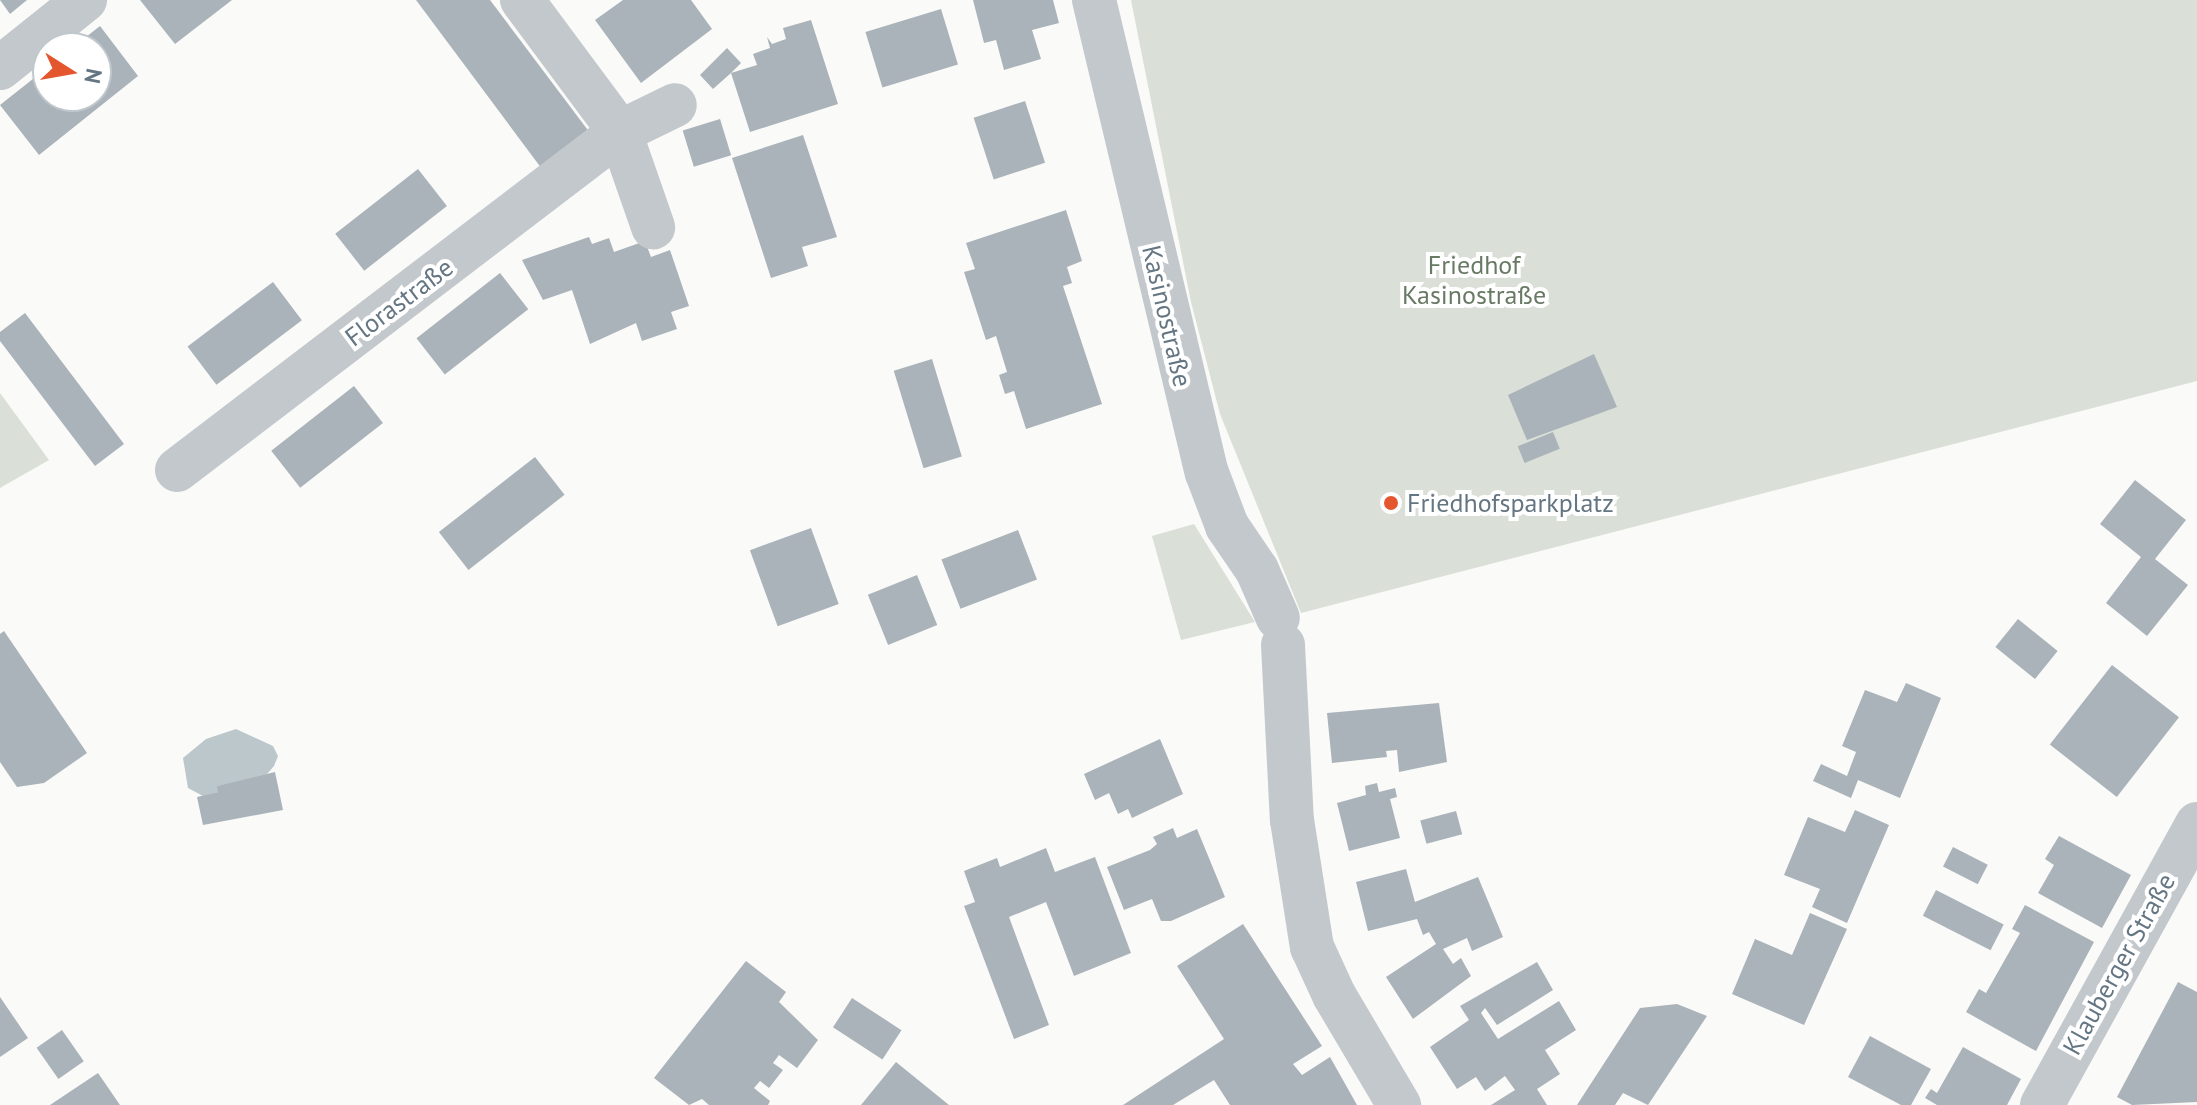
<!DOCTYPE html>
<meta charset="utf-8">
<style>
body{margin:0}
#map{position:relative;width:2197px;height:1105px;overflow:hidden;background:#fafaf8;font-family:"PT Sans",sans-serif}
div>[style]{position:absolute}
.green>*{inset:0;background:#dadfd7}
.water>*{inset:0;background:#bbc7cb}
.building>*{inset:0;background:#aab3b9;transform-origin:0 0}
.minor>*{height:44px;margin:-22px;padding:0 22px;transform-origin:22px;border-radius:22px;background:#c3c8cc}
.dots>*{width:22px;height:22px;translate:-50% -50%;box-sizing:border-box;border:4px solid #fff;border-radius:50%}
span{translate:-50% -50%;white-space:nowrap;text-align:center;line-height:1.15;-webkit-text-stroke:8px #fff;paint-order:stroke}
.park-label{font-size:26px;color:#687a64}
.street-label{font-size:26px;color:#657683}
.poi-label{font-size:26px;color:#657683}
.left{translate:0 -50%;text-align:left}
.north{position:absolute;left:32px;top:32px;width:80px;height:80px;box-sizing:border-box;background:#fff;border:2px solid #c1c8cd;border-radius:50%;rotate:101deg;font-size:22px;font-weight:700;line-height:32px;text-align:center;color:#657683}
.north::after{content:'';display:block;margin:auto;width:28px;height:36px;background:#e4572e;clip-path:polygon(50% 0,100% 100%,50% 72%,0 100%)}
</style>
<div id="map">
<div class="green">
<i style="clip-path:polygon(1131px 0,2197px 0,2197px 381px,1301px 613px,1220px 414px,1191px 302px)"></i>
<i style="clip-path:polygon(0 393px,49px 460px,0 488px)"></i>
<i style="clip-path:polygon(1194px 524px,1255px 622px,1181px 640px,1152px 536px)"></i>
</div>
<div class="water">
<i style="clip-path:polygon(236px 729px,273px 746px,278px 756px,274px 766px,267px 774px,218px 786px,218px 792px,203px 796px,188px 788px,183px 758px,206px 739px)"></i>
</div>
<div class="building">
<i style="clip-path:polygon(0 0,27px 0,10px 14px)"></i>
<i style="clip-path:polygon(140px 0,232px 0,175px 44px)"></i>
<i style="clip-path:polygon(416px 0,490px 0,590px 133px,542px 169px)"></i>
<i style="clip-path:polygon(623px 0,691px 0,712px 29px,641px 83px,595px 20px)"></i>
<i style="clip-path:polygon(973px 0,1053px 0,1059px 23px,1032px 30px,1041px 59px,1004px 70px,996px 40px,984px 43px)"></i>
<i style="left:941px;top:9px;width:58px;height:79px;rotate:73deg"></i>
<i style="clip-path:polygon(811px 20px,838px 104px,750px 132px,731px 73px,713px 89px,700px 75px,727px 48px,741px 63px,731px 73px,757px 65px,753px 54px,770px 48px,767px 37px,772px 44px,786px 39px,783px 28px)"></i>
<i style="clip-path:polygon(100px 26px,138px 76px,39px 155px,0 105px,48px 67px,48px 96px,96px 96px,96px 48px,72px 48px)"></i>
<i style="left:1025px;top:101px;width:65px;height:54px;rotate:72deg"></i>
<i style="left:720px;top:119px;width:38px;height:39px;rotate:73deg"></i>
<i style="clip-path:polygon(803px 135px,837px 237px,802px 247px,808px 266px,771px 278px,732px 158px)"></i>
<i style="left:418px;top:169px;width:47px;height:105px;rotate:52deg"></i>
<i style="clip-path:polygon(1066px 210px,1082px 261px,1067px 267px,1072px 283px,1063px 286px,1102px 404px,1026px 429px,1014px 391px,1005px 394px,999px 375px,1007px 372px,996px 336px,986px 340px,964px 272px,975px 269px,966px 243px)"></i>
<i style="clip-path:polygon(589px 237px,592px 244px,609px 238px,614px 252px,645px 241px,651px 257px,670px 250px,689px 306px,671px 312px,677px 329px,642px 341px,636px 323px,590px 344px,572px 290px,543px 300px,522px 260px)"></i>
<i style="left:500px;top:273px;width:46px;height:106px;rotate:52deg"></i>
<i style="left:273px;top:282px;width:48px;height:107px;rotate:53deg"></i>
<i style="clip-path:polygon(25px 313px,124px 444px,95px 466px,0 341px,0 332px)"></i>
<i style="clip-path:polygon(1594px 354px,1617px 407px,1527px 440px,1508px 395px)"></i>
<i style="left:932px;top:359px;width:102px;height:40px;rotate:73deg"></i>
<i style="left:354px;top:386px;width:47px;height:105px;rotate:52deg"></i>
<i style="left:1553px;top:432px;width:18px;height:38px;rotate:68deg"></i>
<i style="left:535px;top:457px;width:48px;height:122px;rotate:52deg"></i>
<i style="clip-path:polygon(2135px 480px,2186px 520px,2155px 559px,2188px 585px,2147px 636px,2106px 603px,2141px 557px,2100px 524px)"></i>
<i style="left:811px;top:528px;width:81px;height:65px;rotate:70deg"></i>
<i style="left:1018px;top:530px;width:53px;height:82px;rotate:69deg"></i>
<i style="left:917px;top:575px;width:54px;height:53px;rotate:68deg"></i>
<i style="left:2018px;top:619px;width:51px;height:36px;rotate:39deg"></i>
<i style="clip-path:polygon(4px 631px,87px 753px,44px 783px,17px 787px,0 762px,0 634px)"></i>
<i style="left:2112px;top:665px;width:85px;height:101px;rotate:38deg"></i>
<i style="clip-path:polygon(1906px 683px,1941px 698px,1900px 798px,1858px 780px,1851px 798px,1813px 781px,1821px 764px,1847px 776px,1856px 752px,1842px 746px,1865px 690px,1897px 702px)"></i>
<i style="clip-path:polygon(1439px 703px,1447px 762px,1399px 772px,1397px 750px,1386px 751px,1387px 757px,1332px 763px,1327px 713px)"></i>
<i style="clip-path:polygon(1160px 739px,1183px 794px,1132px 818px,1128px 809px,1118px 814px,1109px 793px,1095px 800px,1084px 774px)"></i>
<i style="clip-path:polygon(275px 772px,283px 810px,203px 825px,197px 797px,218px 792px,217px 786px)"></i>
<i style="clip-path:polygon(1377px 783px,1379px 792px,1395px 788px,1397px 797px,1390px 799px,1400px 838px,1349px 851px,1337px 803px,1366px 795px,1365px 786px)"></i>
<i style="clip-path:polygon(1855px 810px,1889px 825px,1847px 923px,1812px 907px,1820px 889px,1784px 875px,1808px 817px,1845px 832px)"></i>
<i style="left:1456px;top:811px;width:24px;height:37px;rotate:75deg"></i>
<i style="clip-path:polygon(1173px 828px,1177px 838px,1197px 829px,1225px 897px,1171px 921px,1161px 921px,1152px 899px,1124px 910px,1107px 867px,1150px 850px,1157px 844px,1153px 837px)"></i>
<i style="clip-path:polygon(2059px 836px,2131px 875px,2102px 928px,2038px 893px,2054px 865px,2045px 859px)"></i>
<i style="left:1953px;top:847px;width:39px;height:22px;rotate:27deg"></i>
<i style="clip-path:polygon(1046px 848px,1055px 872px,1095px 857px,1131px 953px,1074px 976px,1046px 902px,1009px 917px,1049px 1025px,1014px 1039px,964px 906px,975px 902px,964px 871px,997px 858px,1000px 867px)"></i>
<i style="clip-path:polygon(1406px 869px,1415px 902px,1478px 877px,1503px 937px,1472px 951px,1467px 938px,1443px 949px,1453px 964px,1461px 958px,1471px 976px,1413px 1019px,1386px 977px,1436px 944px,1429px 932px,1423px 935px,1417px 919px,1368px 931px,1356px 882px)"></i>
<i style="left:1936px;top:890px;width:76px;height:29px;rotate:27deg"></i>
<i style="clip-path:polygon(2025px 905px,2094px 942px,2036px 1051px,1966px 1012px,1979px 989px,1986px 993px,2020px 933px,2012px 929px)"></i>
<i style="clip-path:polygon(1810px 913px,1847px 929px,1804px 1025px,1732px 994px,1755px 939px,1792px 955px)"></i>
<i style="clip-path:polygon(1243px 924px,1322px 1046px,1293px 1064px,1302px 1075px,1330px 1057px,1357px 1105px,1230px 1105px,1214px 1080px,1173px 1105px,1123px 1105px,1224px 1039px,1177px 966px)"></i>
<i style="clip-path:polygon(746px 961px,786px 992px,779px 1002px,818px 1040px,797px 1068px,779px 1055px,773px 1063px,783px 1070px,769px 1088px,760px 1081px,754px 1088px,770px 1101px,768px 1105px,709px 1105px,702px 1099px,689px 1105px,654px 1078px)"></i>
<i style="clip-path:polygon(1537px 962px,1553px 990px,1497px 1025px,1485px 1008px,1481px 1013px,1498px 1039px,1559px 1001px,1576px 1030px,1545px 1050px,1560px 1074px,1537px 1089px,1547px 1105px,1491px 1105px,1515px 1090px,1505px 1076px,1485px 1091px,1476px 1077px,1457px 1089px,1430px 1047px,1469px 1020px,1460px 1006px)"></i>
<i style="clip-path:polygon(2178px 982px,2197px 992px,2197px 1102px,2132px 1105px,2117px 1097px)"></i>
<i style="clip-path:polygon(0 997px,28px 1038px,0 1057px)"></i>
<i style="left:852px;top:998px;width:59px;height:35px;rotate:33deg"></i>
<i style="clip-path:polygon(1677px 1004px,1707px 1016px,1648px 1105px,1623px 1093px,1615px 1105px,1577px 1105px,1640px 1008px)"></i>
<i style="left:62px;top:1030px;width:38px;height:31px;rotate:55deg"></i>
<i style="clip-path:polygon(1870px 1036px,1931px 1069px,1911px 1105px,1901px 1105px,1848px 1077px)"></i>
<i style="clip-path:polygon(1963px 1047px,2021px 1079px,2007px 1105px,1937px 1105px,1925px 1098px,1931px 1089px,1937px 1093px)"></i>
<i style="clip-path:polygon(896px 1062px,949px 1105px,861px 1105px)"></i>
<i style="clip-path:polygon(98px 1073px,120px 1105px,50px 1105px)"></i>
</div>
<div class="minor">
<i style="left:522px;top:0;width:164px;rotate:53.4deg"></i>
<i style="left:620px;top:132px;width:101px;rotate:70.8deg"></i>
<i style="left:1094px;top:0;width:486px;rotate:76.6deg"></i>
<i style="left:1207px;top:473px;width:57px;rotate:69.3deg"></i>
<i style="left:1227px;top:526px;width:53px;rotate:55.7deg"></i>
<i style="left:1257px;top:570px;width:52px;rotate:66.4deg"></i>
<i style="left:0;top:68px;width:109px;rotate:-38.7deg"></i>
<i style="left:177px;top:470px;width:557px;rotate:-37.34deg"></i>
<i style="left:620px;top:132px;width:61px;rotate:-26.1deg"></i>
<i style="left:1283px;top:645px;width:175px;rotate:87.1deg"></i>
<i style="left:1292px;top:820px;width:129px;rotate:81.1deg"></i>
<i style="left:1312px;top:947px;width:53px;rotate:65.4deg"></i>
<i style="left:1334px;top:995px;width:128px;rotate:59.4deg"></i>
<i style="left:2042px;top:1105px;width:321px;rotate:-61.1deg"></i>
</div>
<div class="dots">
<i style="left:1391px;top:503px;background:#e4572e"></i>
</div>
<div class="park-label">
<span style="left:1474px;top:280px">Friedhof<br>Kasinostraße</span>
</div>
<div class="street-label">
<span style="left:399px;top:302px;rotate:-37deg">Florastraße</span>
<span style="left:1167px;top:316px;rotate:77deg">Kasinostraße</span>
<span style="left:2119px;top:964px;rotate:-61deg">Klauberger Straße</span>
</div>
<div class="poi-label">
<span class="left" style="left:1407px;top:503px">Friedhofsparkplatz</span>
</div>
<div class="north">N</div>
</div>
